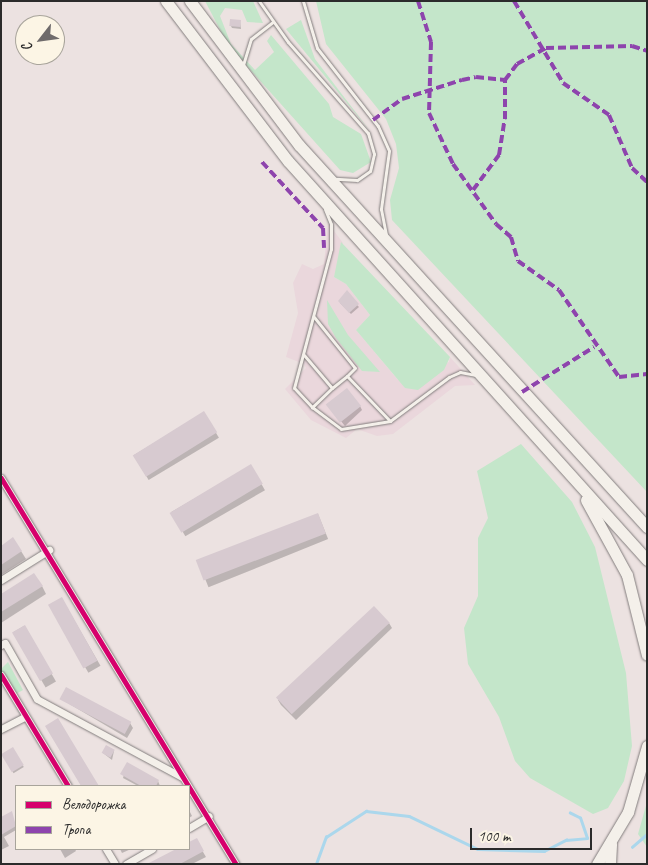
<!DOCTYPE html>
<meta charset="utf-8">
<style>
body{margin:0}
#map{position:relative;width:648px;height:865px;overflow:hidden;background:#ece2e1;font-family:Caveat,sans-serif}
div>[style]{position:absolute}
.built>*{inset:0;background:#ead7dc}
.green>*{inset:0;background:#c4e6ca}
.shadow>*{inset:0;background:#0003;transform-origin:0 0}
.stream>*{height:2.5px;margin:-1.25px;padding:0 1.25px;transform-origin:1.25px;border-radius:1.25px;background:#abd7ec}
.building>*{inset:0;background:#d7cad0;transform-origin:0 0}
.roads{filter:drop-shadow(0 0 1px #827d7d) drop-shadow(0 0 1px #827d7d)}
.service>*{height:3px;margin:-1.5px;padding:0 1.5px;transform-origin:1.5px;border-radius:1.5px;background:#f4f0ea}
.minor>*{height:7px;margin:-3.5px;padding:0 3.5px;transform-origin:3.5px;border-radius:3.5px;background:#f4f0ea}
.trunk>*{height:11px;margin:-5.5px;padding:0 5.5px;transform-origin:5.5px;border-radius:5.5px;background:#f4f0ea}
.quiet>*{height:4px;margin-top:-2px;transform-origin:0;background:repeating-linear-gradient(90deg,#8e44ad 0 8px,transparent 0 12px)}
.cycleway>*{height:5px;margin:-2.5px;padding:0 2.5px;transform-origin:2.5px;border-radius:2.5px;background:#d6006c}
span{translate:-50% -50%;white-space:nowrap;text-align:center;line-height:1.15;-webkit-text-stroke:4px #fcf5e5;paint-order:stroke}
.frame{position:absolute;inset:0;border:2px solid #2b2b2b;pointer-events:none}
.legend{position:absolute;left:15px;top:785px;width:175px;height:65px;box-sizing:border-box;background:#fcf5e5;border:1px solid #a8a49b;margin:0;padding:6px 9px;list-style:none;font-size:15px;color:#2b2b2b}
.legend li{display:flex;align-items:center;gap:10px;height:25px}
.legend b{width:25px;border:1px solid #a8a49b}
.north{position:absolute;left:15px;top:15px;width:50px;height:50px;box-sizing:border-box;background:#fcf5e5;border:1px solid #a8a49b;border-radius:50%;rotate:240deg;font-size:14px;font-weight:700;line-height:20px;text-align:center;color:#2b2b2b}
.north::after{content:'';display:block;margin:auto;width:18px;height:22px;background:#6f6b6b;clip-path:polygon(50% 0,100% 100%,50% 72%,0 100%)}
.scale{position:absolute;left:470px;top:828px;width:122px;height:22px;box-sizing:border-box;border:2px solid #2b2b2b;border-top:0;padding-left:6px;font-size:15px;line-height:18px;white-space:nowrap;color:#2b2b2b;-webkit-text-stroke:4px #fcf5e5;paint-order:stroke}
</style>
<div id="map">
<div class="built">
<i style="clip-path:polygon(328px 223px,343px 243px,334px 277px,346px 284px,370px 315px,356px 330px,398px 380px,449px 362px,450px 357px,475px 385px,455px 386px,393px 434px,377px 436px,357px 429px,346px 438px,311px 420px,285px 389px,306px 368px,304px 364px,286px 357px,298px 313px,293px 283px,302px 264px,313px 269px,324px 264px)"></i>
</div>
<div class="green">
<i style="clip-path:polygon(205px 1px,253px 1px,263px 23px,247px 22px,242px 10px,225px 8px,220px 16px,231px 44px,255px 70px,274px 52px,267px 41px,271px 35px,329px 104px,333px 117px,361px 134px,371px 162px,353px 173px,340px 170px,228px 45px)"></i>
<i style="clip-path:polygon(316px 1px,647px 1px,647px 492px,392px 220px,390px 200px,399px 168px,396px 144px,386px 119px,326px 44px)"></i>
<i style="clip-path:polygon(301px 20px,315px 59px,370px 131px,286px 29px)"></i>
<i style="clip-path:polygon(341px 242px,450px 357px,444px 370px,418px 390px,405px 388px,356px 330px,370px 315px,346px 284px,334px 277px)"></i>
<i style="clip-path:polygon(327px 300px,348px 335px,380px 372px,362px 371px,336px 338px,328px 324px)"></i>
<i style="clip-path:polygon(521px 444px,572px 502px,595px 547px,626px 673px,632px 746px,624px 781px,608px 808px,593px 814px,530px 778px,515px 761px,499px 717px,468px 664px,464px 628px,478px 596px,478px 538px,488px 518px,477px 471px)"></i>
<i style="clip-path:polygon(8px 662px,23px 690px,16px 694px,1px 669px)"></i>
<i style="clip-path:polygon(647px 802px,647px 847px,638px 834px)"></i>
</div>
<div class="shadow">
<i style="clip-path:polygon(240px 21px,241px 29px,232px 28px,231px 26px)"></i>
<i style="clip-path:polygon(340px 303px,357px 305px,359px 307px,351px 314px)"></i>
<i style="clip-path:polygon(360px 406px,362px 410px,345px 426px,330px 408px)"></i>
<i style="left:204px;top:413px;width:29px;height:82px;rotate:59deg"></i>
<i style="left:251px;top:466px;width:28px;height:92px;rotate:60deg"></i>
<i style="left:318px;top:514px;width:27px;height:129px;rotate:68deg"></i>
<i style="clip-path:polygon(1px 547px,21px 551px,26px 559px,1px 575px)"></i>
<i style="clip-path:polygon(42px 586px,46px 594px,1px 623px,1px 595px)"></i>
<i style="left:62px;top:599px;width:77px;height:14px;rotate:60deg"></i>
<i style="clip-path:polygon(389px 623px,392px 628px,296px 720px,281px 705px,278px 700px)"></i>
<i style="left:24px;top:626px;width:64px;height:12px;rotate:60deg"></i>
<i style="clip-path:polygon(61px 699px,130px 723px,133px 728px,127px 738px)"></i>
<i style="left:13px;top:749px;width:21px;height:12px;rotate:59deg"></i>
<i style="clip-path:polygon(114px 751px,112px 760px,103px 753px)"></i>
<i style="clip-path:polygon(127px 764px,158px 781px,160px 786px,138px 786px,123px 778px)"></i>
<i style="clip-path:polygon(189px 810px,192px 816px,189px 818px)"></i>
<i style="clip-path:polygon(11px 813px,16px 830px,4px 837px,9px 846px,1px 850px,1px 819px)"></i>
<i style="clip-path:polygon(196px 840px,206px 857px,192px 864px,150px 864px,179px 849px,189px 849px)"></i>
<i style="clip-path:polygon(60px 849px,75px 849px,76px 851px,65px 858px)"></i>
<i style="clip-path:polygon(120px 849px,131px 849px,122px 853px)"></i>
</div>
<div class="stream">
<i style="left:632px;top:847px;width:20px;rotate:-41deg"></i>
<i style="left:316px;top:864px;width:29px;rotate:-70deg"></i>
<i style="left:326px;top:837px;width:48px;rotate:-33deg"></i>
<i style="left:366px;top:811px;width:43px;rotate:6.6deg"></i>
<i style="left:409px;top:816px;width:76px;rotate:25.6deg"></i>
<i style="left:478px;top:849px;width:66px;rotate:1.7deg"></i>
<i style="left:544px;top:851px;width:25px;rotate:-27deg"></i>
<i style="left:566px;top:840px;width:21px;rotate:-5deg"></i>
<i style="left:587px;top:838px;width:21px;rotate:-109deg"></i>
<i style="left:580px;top:818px;width:11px;rotate:-153deg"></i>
</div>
<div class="building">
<i style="left:230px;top:19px;width:11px;height:7px;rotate:5deg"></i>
<i style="clip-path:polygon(347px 290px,359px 304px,349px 313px,338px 301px)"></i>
<i style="left:347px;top:388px;width:23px;height:27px;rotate:52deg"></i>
<i style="left:204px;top:411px;width:25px;height:84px;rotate:58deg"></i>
<i style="left:251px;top:464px;width:23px;height:95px;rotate:59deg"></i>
<i style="left:318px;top:513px;width:22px;height:131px;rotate:69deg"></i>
<i style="clip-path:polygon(13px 537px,22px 551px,1px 565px,1px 546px)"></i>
<i style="clip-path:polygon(34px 573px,43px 586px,1px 612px,1px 594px)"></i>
<i style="left:62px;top:597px;width:73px;height:16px;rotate:61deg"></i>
<i style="left:374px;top:606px;width:23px;height:134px;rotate:47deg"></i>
<i style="left:25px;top:625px;width:56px;height:15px;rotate:60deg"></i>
<i style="left:66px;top:687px;width:74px;height:14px;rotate:28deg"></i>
<i style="clip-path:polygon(58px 718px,70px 738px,99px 786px,81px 786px,45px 726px)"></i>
<i style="left:106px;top:745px;width:10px;height:9px;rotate:29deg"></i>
<i style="left:13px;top:747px;width:21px;height:14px;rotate:59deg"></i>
<i style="clip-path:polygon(127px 762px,159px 780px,156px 786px,141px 786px,120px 774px)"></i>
<i style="clip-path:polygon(12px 811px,16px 826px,1px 835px,1px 817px)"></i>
<i style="clip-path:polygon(197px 838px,204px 851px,180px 864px,147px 864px,176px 849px,189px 849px,189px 842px)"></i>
</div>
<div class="roads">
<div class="service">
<i style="left:259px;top:1px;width:50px;rotate:54.7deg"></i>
<i style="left:288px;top:42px;width:121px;rotate:48.7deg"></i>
<i style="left:368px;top:133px;width:22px;rotate:74deg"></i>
<i style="left:374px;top:154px;width:17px;rotate:103deg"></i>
<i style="left:370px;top:171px;width:16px;rotate:145deg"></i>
<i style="left:357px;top:180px;width:22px;rotate:-177deg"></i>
<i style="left:303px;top:1px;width:49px;rotate:73.4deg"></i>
<i style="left:317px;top:48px;width:99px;rotate:52deg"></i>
<i style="left:378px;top:126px;width:27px;rotate:66deg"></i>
<i style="left:389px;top:151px;width:59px;rotate:97.9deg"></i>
<i style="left:381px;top:209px;width:26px;rotate:79deg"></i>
<i style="left:243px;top:65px;width:27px;rotate:-73deg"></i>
<i style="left:251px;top:39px;width:28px;rotate:-38deg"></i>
<i style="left:314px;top:317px;width:65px;rotate:51.2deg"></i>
<i style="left:355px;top:368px;width:11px;rotate:135deg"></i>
<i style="left:347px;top:376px;width:62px;rotate:46.3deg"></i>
<i style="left:304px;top:355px;width:43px;rotate:49.7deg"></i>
<i style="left:332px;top:388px;width:28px;rotate:136deg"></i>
<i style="left:312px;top:407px;width:36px;rotate:37deg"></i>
<i style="left:341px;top:429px;width:50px;rotate:-9.3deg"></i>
<i style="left:390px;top:421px;width:74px;rotate:-36.7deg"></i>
<i style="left:449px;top:377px;width:12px;rotate:-24deg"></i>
<i style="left:460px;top:372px;width:15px;rotate:11deg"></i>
<i style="left:332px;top:388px;width:19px;rotate:-39deg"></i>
<i style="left:312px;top:407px;width:26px;rotate:-133deg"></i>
<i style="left:294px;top:388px;width:144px;rotate:-75.1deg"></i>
<i style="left:331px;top:249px;width:25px;rotate:-90deg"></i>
<i style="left:331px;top:224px;width:16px;rotate:-112deg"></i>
</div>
<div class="minor">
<i style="left:1px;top:478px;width:452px;rotate:58.7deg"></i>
<i style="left:1px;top:580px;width:57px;rotate:-32deg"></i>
<i style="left:1px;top:645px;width:4px;rotate:-27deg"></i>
<i style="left:5px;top:643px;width:64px;rotate:60.3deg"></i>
<i style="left:37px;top:699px;width:165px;rotate:28.3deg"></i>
<i style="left:1px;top:675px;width:130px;rotate:58.9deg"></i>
<i style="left:1px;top:729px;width:27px;rotate:-27deg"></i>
<i style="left:189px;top:828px;width:23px;rotate:-31deg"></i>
<i style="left:106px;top:849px;width:17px;rotate:59deg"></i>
<i style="left:126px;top:864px;width:30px;rotate:-30deg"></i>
</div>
<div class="trunk">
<i style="left:166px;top:1px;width:201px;rotate:52.7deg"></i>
<i style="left:288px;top:161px;width:537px;rotate:48.02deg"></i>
<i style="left:190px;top:1px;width:181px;rotate:52.9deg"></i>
<i style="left:299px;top:145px;width:517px;rotate:47.67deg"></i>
<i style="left:586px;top:500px;width:85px;rotate:61.3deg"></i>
<i style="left:627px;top:575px;width:82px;rotate:76deg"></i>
<i style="left:597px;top:864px;width:61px;rotate:-59.2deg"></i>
<i style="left:628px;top:812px;width:69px;rotate:-73.9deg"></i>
<i style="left:610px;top:864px;width:20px;rotate:-87deg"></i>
</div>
</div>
<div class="quiet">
<i style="left:418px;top:1px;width:43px;rotate:72.4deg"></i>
<i style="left:431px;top:42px;width:71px;rotate:91.6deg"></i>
<i style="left:429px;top:113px;width:56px;rotate:64.8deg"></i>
<i style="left:453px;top:164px;width:74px;rotate:54.4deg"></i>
<i style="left:496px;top:224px;width:20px;rotate:41deg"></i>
<i style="left:511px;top:237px;width:25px;rotate:74deg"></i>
<i style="left:518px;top:261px;width:50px;rotate:35.3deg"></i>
<i style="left:559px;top:290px;width:106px;rotate:55.4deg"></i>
<i style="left:619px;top:377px;width:28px;rotate:-6deg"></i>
<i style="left:514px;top:1px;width:96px;rotate:59.1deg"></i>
<i style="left:563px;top:83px;width:56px;rotate:34.8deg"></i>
<i style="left:609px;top:115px;width:58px;rotate:66.5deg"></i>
<i style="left:632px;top:168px;width:21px;rotate:43deg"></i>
<i style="left:373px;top:120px;width:36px;rotate:-36deg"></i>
<i style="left:402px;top:99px;width:63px;rotate:-17.6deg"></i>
<i style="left:462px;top:80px;width:14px;rotate:-12deg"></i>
<i style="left:476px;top:77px;width:29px;rotate:6deg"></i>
<i style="left:262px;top:162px;width:90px;rotate:47.3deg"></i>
<i style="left:323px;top:228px;width:20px;rotate:87deg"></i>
<i style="left:473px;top:190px;width:44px;rotate:-53.4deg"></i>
<i style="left:499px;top:155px;width:36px;rotate:-81deg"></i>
<i style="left:505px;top:119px;width:39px;rotate:-90deg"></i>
<i style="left:505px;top:80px;width:20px;rotate:-53deg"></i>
<i style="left:517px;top:64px;width:33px;rotate:-29deg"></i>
<i style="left:546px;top:48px;width:86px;rotate:-1.3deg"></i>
<i style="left:632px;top:46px;width:16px;rotate:18deg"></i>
<i style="left:522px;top:392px;width:85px;rotate:-32deg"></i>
</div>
<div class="cycleway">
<i style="left:1px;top:478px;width:452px;rotate:58.7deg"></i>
<i style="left:1px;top:675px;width:130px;rotate:58.9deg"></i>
</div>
<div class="frame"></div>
<ul class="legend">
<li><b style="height:6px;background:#d6006c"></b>Велодорожка</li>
<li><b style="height:6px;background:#8e44ad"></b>Тропа</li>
</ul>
<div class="north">С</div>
<div class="scale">100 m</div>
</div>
